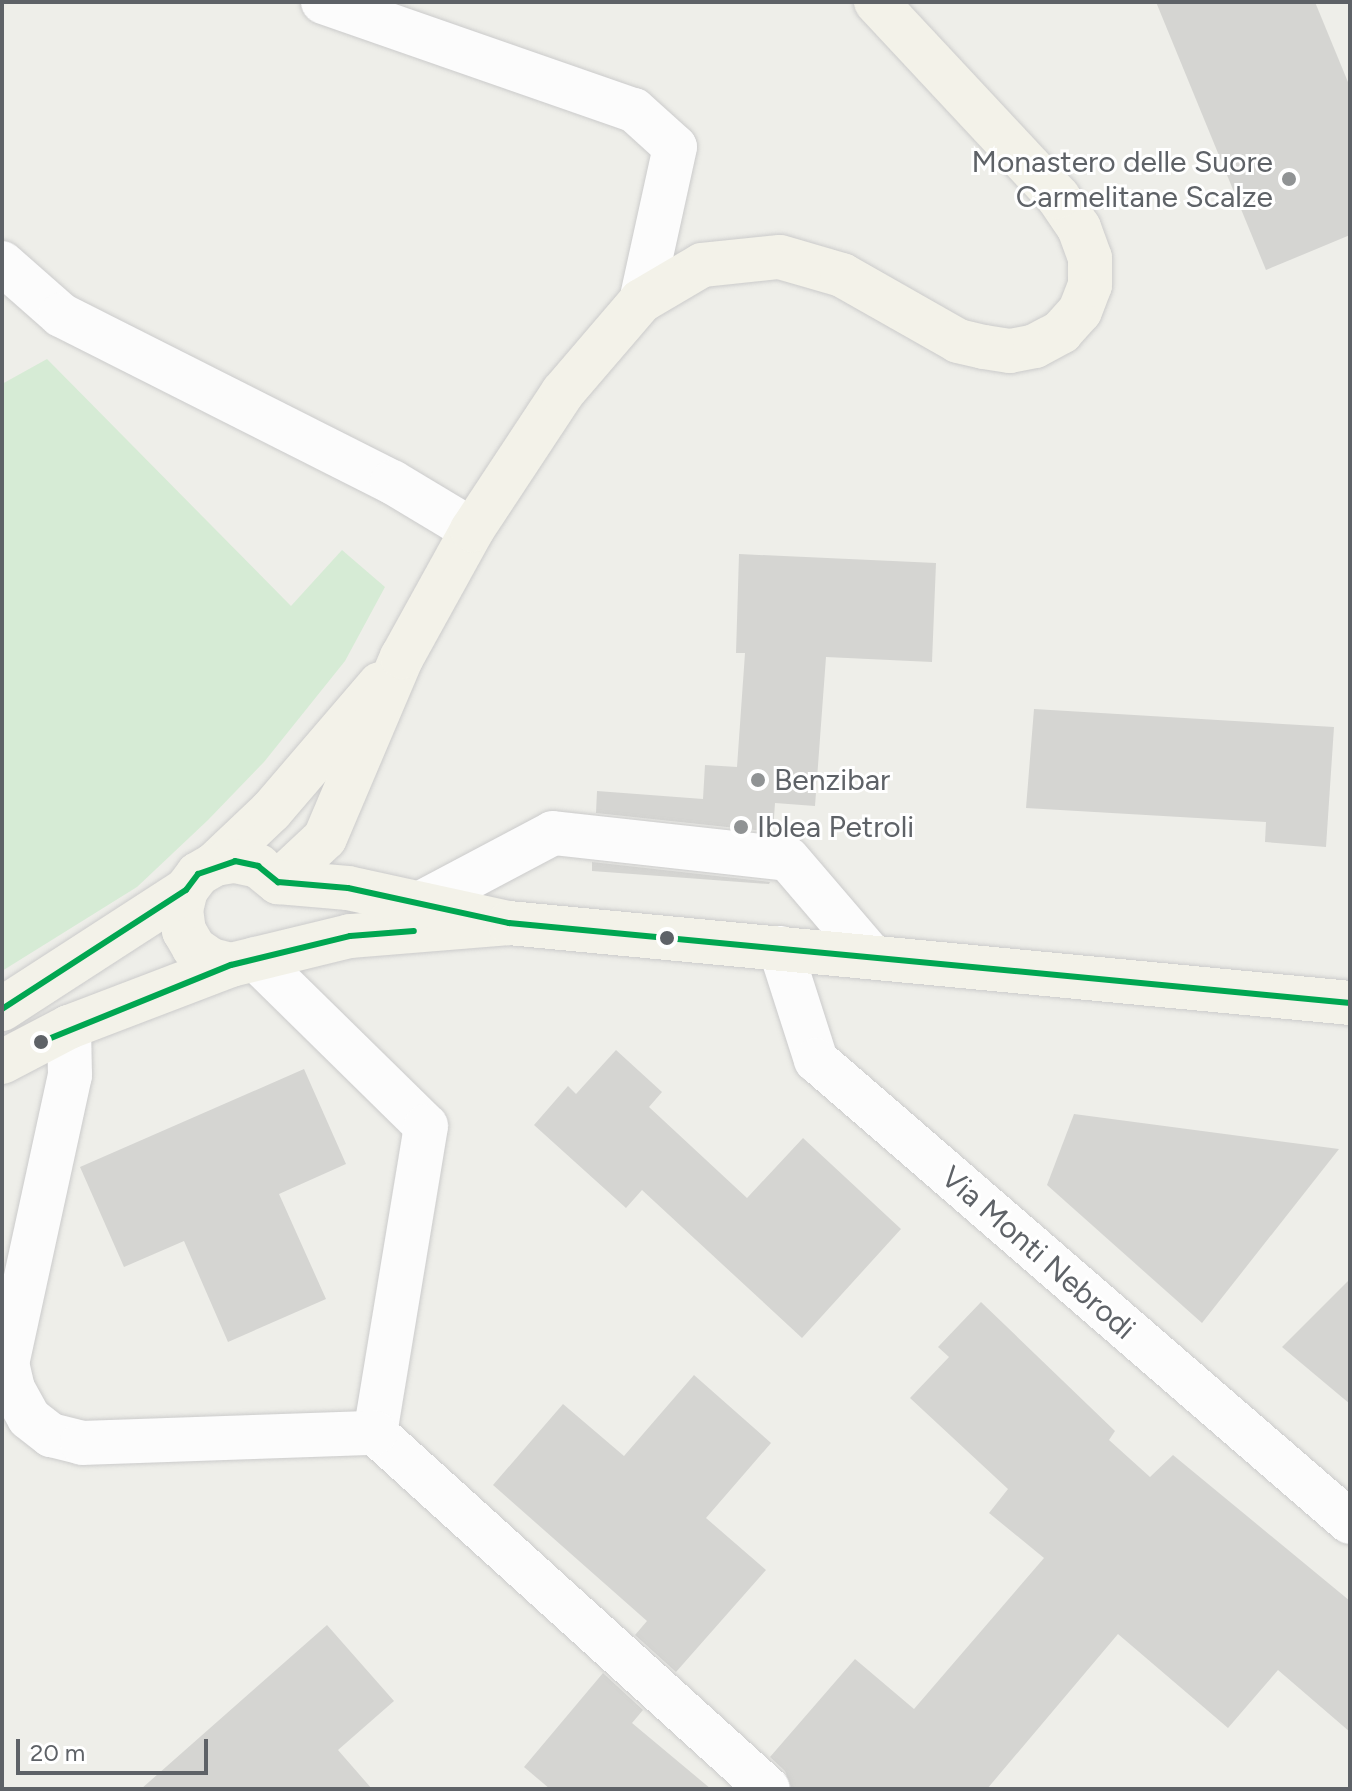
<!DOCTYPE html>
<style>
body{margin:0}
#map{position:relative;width:1352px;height:1791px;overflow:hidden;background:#eeeee9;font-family:Figtree,sans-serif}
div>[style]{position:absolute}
.green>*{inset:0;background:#d6ebd5}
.building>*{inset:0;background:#d5d5d2}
.roads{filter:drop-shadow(0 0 2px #cbcbcb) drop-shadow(0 0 2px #cbcbcb)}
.minor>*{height:44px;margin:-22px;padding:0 22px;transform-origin:22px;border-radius:22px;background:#fcfcfc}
.major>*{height:44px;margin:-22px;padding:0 22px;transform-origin:22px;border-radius:22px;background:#f3f2e9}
.bus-1>*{height:6px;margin:-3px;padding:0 3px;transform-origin:3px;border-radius:3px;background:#00a651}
.dots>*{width:22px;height:22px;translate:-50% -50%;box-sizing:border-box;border:4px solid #fff;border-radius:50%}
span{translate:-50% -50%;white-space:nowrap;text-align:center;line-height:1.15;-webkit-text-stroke:6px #fff;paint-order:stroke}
.poi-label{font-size:30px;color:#5e6267}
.right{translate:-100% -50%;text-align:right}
.left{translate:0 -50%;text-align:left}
.street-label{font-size:30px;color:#5e6267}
.frame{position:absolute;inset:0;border:4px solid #5e6267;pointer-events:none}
.scale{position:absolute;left:16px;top:1739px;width:192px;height:36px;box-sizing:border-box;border:4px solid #5e6267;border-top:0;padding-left:10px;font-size:24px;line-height:28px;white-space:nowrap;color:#5e6267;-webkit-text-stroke:6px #fff;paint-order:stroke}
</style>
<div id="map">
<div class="green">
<i style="clip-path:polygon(47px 359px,291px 606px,342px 550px,385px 587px,345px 661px,264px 762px,208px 820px,137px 887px,2px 971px,2px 384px)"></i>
</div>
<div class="building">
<i style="clip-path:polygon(1156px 2px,1315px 2px,1350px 87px,1350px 235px,1266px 270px)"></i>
<i style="clip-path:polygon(739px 554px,936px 563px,932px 662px,826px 657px,815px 806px,775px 803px,773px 832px,596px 813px,597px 791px,703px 799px,705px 765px,737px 767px,745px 653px,736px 653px)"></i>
<i style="clip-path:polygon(1034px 709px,1334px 727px,1326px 847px,1265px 842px,1266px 822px,1026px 808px)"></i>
<i style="clip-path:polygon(592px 862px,770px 882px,769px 884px,592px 871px)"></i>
<i style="clip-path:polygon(616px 1050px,662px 1092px,649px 1107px,747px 1198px,803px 1138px,901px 1229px,802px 1338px,642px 1190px,626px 1208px,534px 1125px,568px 1086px,576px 1094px)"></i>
<i style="clip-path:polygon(304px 1069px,346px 1164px,279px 1194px,326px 1299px,228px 1342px,184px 1241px,124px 1267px,80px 1167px)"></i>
<i style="clip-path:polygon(1074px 1114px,1339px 1149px,1202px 1323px,1047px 1185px)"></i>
<i style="clip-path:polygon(1350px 1279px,1350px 1404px,1282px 1347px)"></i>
<i style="clip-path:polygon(981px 1302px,1115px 1431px,1109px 1440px,1150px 1477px,1173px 1455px,1350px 1601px,1350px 1732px,1278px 1670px,1228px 1728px,1118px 1634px,987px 1789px,792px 1789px,785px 1771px,770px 1757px,855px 1659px,914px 1709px,1044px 1558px,989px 1513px,1008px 1489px,910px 1398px,949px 1357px,938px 1347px)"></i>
<i style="clip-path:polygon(694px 1375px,771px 1443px,706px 1518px,766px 1570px,676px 1672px,635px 1635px,647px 1621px,493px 1485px,563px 1404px,624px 1456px)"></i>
<i style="clip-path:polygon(327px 1625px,394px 1701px,338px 1750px,372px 1789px,141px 1789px)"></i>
<i style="clip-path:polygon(603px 1673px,643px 1710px,632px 1723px,711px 1789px,550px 1789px,524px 1767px)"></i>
</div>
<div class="roads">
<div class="minor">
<i style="left:323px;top:2px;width:329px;rotate:19.2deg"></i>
<i style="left:634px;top:110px;width:55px;rotate:42.1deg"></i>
<i style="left:675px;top:147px;width:158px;rotate:102.4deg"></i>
<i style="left:2px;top:263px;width:79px;rotate:41.4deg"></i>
<i style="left:61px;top:315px;width:371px;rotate:26.8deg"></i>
<i style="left:392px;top:482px;width:93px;rotate:31deg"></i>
<i style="left:421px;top:903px;width:149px;rotate:-27.9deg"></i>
<i style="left:553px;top:833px;width:236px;rotate:6.3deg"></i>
<i style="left:788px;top:859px;width:129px;rotate:49.4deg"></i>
<i style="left:780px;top:948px;width:118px;rotate:72.2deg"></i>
<i style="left:816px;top:1060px;width:706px;rotate:40.87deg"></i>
<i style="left:256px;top:959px;width:238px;rotate:44.5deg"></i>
<i style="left:426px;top:1126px;width:311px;rotate:99.4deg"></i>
<i style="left:375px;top:1433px;width:530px;rotate:42.17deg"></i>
<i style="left:69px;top:1027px;width:48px;rotate:88.8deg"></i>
<i style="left:70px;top:1075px;width:295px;rotate:102.3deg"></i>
<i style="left:7px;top:1363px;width:27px;rotate:77deg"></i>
<i style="left:13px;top:1389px;width:33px;rotate:61deg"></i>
<i style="left:29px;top:1418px;width:28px;rotate:38deg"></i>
<i style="left:51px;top:1435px;width:32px;rotate:14deg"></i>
<i style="left:82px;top:1443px;width:293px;rotate:-2deg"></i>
</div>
<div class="major">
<i style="left:215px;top:864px;width:77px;rotate:-43.4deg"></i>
<i style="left:271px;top:811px;width:167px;rotate:-49.4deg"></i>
<i style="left:278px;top:882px;width:64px;rotate:-43.1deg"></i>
<i style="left:325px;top:838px;width:197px;rotate:-67deg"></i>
<i style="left:402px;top:657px;width:145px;rotate:-61.1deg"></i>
<i style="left:472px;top:530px;width:165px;rotate:-56.6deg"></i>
<i style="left:563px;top:392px;width:120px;rotate:-49.4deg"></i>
<i style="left:641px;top:301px;width:71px;rotate:-30.5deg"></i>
<i style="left:702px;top:265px;width:78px;rotate:-5.9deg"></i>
<i style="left:780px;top:257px;width:65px;rotate:16.2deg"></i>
<i style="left:842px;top:275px;width:133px;rotate:29.6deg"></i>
<i style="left:958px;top:341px;width:27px;rotate:13deg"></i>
<i style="left:984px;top:347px;width:26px;rotate:9deg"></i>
<i style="left:1010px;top:351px;width:25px;rotate:-11deg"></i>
<i style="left:1035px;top:346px;width:30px;rotate:-28deg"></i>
<i style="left:1061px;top:332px;width:28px;rotate:-48deg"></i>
<i style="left:1080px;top:311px;width:28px;rotate:-69deg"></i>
<i style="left:1090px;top:285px;width:27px;rotate:-90deg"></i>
<i style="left:1090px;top:258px;width:32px;rotate:-110deg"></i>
<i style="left:1079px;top:228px;width:37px;rotate:-124deg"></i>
<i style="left:1058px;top:197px;width:267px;rotate:-133deg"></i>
<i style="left:509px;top:923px;width:160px;rotate:175.3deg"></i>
<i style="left:350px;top:936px;width:122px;rotate:166.3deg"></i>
<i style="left:231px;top:965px;width:21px;rotate:-166deg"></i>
<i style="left:211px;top:960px;width:21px;rotate:-145deg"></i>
<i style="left:194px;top:948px;width:20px;rotate:-120deg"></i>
<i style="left:184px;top:931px;width:21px;rotate:-98deg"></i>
<i style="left:181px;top:910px;width:21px;rotate:-76deg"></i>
<i style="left:186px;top:890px;width:20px;rotate:-53deg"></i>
<i style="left:198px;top:874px;width:20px;rotate:-30deg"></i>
<i style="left:215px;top:864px;width:20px;rotate:-9deg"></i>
<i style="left:235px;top:861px;width:24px;rotate:12deg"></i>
<i style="left:258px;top:866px;width:26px;rotate:39deg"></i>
<i style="left:278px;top:882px;width:70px;rotate:4.9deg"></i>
<i style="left:348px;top:888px;width:165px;rotate:12.3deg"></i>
<i style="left:509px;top:923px;width:845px;rotate:5.43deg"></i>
<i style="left:2px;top:1009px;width:219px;rotate:-32.9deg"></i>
<i style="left:2px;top:1062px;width:76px;rotate:-27.6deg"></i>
<i style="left:69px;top:1027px;width:173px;rotate:-20.9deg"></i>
</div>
</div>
<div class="bus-1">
<i style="left:2px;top:1009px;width:219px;rotate:-32.9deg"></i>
<i style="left:186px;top:890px;width:20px;rotate:-53deg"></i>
<i style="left:198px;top:874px;width:39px;rotate:-19deg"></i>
<i style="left:235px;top:861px;width:24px;rotate:12deg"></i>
<i style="left:258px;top:866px;width:26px;rotate:39deg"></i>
<i style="left:278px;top:882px;width:70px;rotate:4.9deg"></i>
<i style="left:348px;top:888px;width:165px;rotate:12.3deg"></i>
<i style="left:509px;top:923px;width:845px;rotate:5.43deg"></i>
<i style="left:41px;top:1042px;width:205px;rotate:-22.1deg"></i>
<i style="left:231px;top:965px;width:122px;rotate:-13.7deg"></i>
<i style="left:350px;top:936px;width:64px;rotate:-4.5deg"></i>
</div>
<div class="dots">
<i style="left:1289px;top:179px;background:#909394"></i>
<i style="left:758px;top:780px;background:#909394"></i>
<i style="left:741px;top:827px;background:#909394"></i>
<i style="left:667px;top:938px;background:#5e6267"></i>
<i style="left:41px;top:1042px;background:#5e6267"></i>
</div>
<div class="poi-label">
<span class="right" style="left:1273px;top:179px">Monastero delle Suore<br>Carmelitane Scalze</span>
<span class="left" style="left:774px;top:780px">Benzibar</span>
<span class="left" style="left:757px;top:827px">Iblea Petroli</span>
</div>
<div class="street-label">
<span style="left:1038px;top:1253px;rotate:41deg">Via Monti Nebrodi</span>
</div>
<div class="frame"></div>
<div class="scale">20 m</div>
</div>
